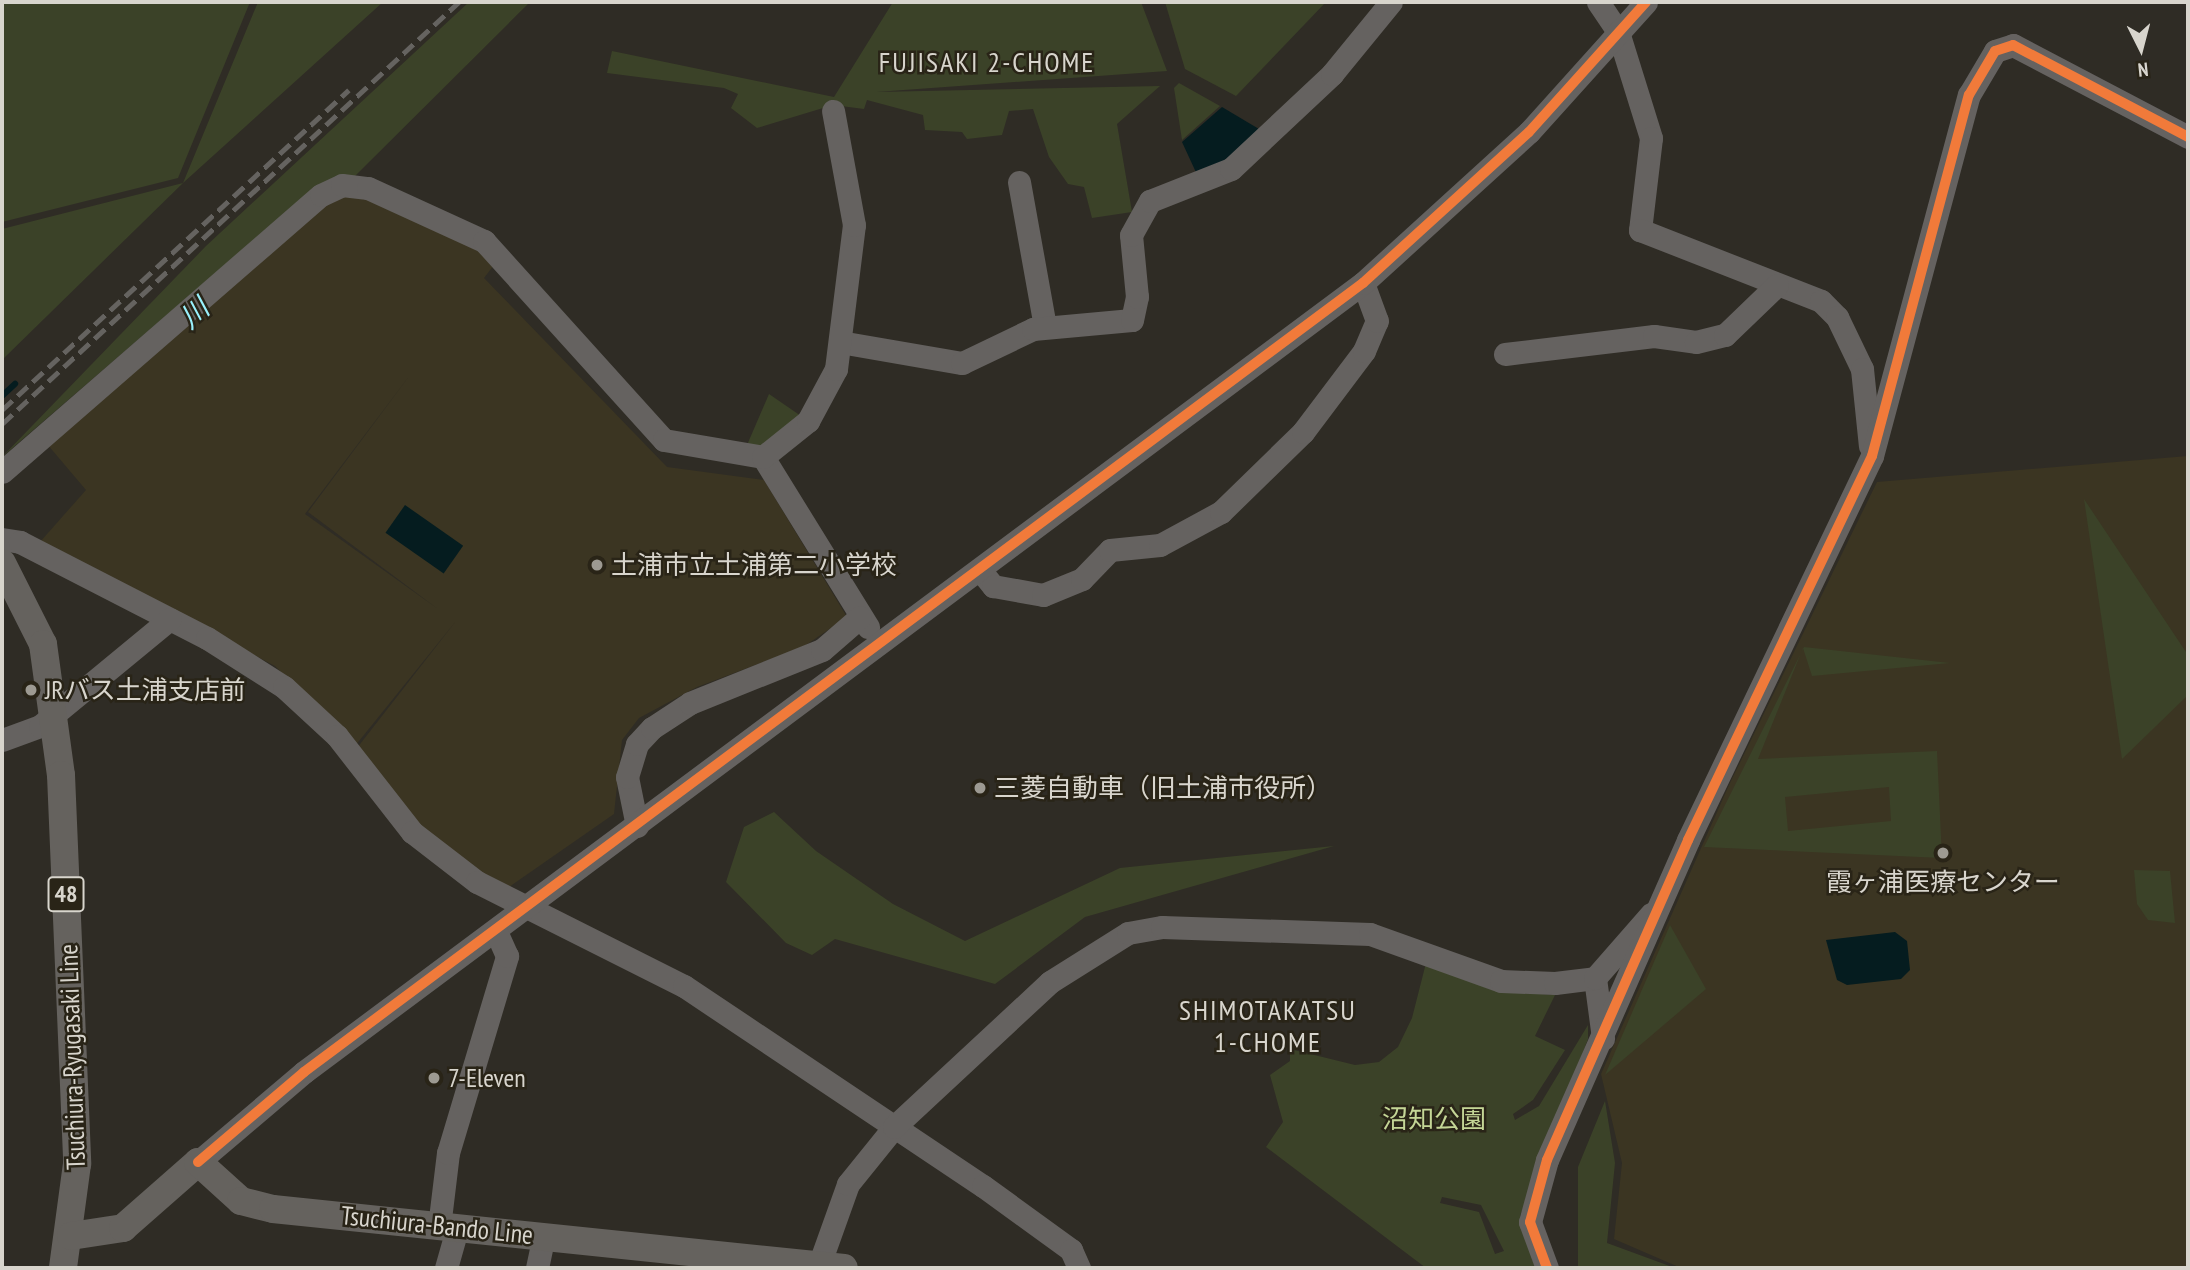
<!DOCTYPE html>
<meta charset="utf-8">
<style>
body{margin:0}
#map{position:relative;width:2190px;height:1270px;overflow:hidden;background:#2f2c25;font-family:"PT Sans Narrow","Noto Sans JP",sans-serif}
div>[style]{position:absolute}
.built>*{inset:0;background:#3b3522}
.green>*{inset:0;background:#3b4228}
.water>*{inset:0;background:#051c1f;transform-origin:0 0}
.stream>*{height:6px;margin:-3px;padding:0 3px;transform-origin:3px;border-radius:3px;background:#051c1f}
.minor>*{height:23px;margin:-11.5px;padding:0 11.5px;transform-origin:11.5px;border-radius:11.5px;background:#656260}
.major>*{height:28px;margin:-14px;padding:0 14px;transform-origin:14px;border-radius:14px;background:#65625e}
.rail>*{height:5px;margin-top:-2.5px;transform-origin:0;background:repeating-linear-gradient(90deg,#656360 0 14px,transparent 0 21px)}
.cycleway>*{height:10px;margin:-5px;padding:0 5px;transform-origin:5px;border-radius:5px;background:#f17a3a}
.dots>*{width:19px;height:19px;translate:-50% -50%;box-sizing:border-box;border:4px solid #292417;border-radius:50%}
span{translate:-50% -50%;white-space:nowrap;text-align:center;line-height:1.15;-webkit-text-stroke:5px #292417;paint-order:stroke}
.shield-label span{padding:2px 5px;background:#292417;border:2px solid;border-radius:5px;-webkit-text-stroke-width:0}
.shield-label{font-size:24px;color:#d8d5cd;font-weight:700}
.poi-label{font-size:26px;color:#d8d5cd}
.left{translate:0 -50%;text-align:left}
.street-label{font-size:26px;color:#d8d5cd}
.park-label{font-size:26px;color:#c4d696}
.neighbourhood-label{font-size:28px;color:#d8d5cd;letter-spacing:2px}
.water-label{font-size:28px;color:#99f1fd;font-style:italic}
.frame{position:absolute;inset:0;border:4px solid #d8d5cd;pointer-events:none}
.north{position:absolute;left:2106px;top:14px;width:70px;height:70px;-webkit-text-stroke:5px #292417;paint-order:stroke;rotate:174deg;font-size:19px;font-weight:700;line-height:28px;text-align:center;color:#d8d5cd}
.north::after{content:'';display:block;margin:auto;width:24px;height:32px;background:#d8d5cd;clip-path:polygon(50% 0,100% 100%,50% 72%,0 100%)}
</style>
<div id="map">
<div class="built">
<i style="clip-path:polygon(evenodd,335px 195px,362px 197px,479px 250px,494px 265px,484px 278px,667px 467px,764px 480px,847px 617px,803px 647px,697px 687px,639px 718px,622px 740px,614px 814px,509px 887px,479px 874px,419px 826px,357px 748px,456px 621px,355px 746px,275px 666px,40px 542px,86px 490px,47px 444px,335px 195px,410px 375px,308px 512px,438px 609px,305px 514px,410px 375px)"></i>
<i style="clip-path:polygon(2188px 456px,2188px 1268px,1681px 1268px,1614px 1239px,1622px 1163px,1601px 1074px,1729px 785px,1877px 482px)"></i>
</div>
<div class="green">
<i style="clip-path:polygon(2px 2px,250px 2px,178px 178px,2px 222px)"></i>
<i style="clip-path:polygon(258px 2px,383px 2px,183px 183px,2px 360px,2px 229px,183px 183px)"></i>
<i style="clip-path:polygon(469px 2px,530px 2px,355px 176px,315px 187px,2px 457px,206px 246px)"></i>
<i style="clip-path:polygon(893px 2px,1141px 2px,1167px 71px,876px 92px,1160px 86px,1117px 124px,1132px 212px,1092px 218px,1084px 187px,1068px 184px,1049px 157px,1033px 109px,1009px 111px,1002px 135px,967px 139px,962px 132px,925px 130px,923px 115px,867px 100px,864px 109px,833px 105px,757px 128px,731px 108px,738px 94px,724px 88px,607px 73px,612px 51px,834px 97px)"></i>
<i style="clip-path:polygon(1165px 2px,1326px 2px,1236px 96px,1185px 69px)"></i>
<i style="clip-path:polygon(1179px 83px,1220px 106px,1182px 140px,1174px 88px)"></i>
<i style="clip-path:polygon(769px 394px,801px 416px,762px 450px,747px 445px)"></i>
<i style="clip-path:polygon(2084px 499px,2188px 655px,2188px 695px,2122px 759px)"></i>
<i style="clip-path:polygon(evenodd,1804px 647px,1950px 663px,1812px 676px,1803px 648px,1758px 759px,1937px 751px,1942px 858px,1704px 847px,1804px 647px,1889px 787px,1891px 821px,1788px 831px,1785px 797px,1889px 787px)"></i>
<i style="clip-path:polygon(774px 812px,816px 851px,893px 904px,965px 941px,1120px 868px,1334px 846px,1085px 917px,995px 984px,835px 939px,812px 955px,786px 943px,726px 882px,744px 827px)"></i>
<i style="clip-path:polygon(2134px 870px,2170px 871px,2175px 923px,2148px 920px,2137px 904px)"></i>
<i style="clip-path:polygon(1670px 925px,1706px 989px,1605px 1075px)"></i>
<i style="clip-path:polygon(evenodd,1426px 963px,1492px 990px,1555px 995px,1535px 1036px,1565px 1050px,1533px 1100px,1513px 1114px,1515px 1120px,1539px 1106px,1588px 1025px,1588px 1039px,1520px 1216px,1535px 1268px,1426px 1268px,1266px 1147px,1283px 1122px,1270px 1075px,1290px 1061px,1290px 1049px,1355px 1065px,1379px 1062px,1398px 1047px,1412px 1018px,1426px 963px,1442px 1197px,1481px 1205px,1504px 1251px,1495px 1254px,1479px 1212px,1440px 1203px,1442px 1197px)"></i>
<i style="clip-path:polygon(1605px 1101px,1615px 1163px,1607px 1243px,1675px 1268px,1578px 1268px,1578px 1167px)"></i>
</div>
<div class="water">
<i style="clip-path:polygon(1222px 107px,1264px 132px,1200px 181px,1182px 142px)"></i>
<i style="left:405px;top:505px;width:71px;height:34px;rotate:35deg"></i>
<i style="clip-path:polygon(1895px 932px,1907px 941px,1910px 970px,1901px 979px,1847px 985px,1837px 980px,1826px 940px)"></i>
</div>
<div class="stream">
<i style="left:2px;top:396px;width:18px;rotate:-43deg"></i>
</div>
<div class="minor">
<i style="left:1598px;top:2px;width:36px;rotate:56deg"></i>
<i style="left:1618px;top:32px;width:111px;rotate:72.7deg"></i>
<i style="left:1651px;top:138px;width:93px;rotate:96.8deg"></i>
<i style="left:1640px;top:230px;width:194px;rotate:21.4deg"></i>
<i style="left:1821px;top:301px;width:23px;rotate:45deg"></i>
<i style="left:1837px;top:317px;width:58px;rotate:64.3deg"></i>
<i style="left:1862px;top:369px;width:77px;rotate:84.1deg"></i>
<i style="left:1019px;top:182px;width:146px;rotate:79.8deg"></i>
<i style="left:840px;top:342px;width:124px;rotate:9.8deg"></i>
<i style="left:962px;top:363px;width:79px;rotate:-25.6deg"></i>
<i style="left:1033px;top:329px;width:99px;rotate:-5.2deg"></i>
<i style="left:1132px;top:320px;width:24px;rotate:-78deg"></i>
<i style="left:1137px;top:297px;width:62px;rotate:-95.5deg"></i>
<i style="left:1131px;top:235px;width:39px;rotate:-61deg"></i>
<i style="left:1150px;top:201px;width:87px;rotate:-21.6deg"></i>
<i style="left:1231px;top:169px;width:139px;rotate:-43.2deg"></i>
<i style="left:1332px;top:74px;width:93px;rotate:-50.7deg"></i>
<i style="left:1505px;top:354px;width:150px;rotate:-6.9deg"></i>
<i style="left:1654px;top:336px;width:42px;rotate:8.1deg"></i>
<i style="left:1696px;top:342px;width:30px;rotate:-14deg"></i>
<i style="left:1725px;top:335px;width:72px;rotate:-43.9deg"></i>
<i style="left:763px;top:457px;width:200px;rotate:58.3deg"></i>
<i style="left:2px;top:472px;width:422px;rotate:-41deg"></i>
<i style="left:321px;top:195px;width:23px;rotate:-25deg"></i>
<i style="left:342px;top:185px;width:26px;rotate:7deg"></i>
<i style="left:368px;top:188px;width:128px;rotate:24.6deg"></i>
<i style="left:484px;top:241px;width:268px;rotate:47.9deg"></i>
<i style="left:664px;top:440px;width:100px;rotate:9.7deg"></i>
<i style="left:763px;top:457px;width:58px;rotate:-38.7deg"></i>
<i style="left:808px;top:421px;width:59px;rotate:-61.7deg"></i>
<i style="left:836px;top:369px;width:145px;rotate:-82.9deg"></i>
<i style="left:854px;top:225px;width:116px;rotate:-100.4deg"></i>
<i style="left:2px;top:539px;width:18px;rotate:9deg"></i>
<i style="left:20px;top:542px;width:210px;rotate:27.2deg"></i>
<i style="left:207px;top:638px;width:91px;rotate:32.5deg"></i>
<i style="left:284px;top:687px;width:72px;rotate:42.8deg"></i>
<i style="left:337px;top:736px;width:122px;rotate:52deg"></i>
<i style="left:412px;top:832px;width:82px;rotate:37.6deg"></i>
<i style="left:477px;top:882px;width:232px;rotate:26.7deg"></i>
<i style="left:684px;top:986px;width:360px;rotate:33.8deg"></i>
<i style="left:983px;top:1186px;width:109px;rotate:36deg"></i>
<i style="left:1071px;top:1250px;width:20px;rotate:66deg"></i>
<i style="left:980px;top:570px;width:21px;rotate:51deg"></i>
<i style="left:993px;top:586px;width:51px;rotate:10.2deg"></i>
<i style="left:1043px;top:595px;width:42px;rotate:-22.3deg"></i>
<i style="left:1082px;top:579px;width:40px;rotate:-46deg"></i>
<i style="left:1110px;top:550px;width:50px;rotate:-5.7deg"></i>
<i style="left:1160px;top:545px;width:69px;rotate:-28.4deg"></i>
<i style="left:1221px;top:512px;width:115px;rotate:-44.3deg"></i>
<i style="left:1303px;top:432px;width:101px;rotate:-53deg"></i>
<i style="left:1364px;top:351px;width:33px;rotate:-67deg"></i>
<i style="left:1377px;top:321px;width:40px;rotate:-110.2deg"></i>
<i style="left:2px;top:740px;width:40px;rotate:-20.2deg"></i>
<i style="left:40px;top:726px;width:168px;rotate:-39.5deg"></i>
<i style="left:637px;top:826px;width:50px;rotate:-101.5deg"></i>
<i style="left:627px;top:777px;width:34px;rotate:-73deg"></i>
<i style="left:637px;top:744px;width:22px;rotate:-47deg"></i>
<i style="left:652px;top:728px;width:45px;rotate:-33.3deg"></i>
<i style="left:690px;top:703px;width:142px;rotate:-21.9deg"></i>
<i style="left:822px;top:650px;width:50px;rotate:-41deg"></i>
<i style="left:1595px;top:978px;width:61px;rotate:82.4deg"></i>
<i style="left:198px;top:1162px;width:139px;rotate:-40.3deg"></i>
<i style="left:304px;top:1072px;width:1321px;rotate:-36.69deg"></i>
<i style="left:1363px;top:283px;width:224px;rotate:-42.3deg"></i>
<i style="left:1529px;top:132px;width:175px;rotate:-48deg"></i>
<i style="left:439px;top:1227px;width:75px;rotate:-83.1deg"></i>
<i style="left:448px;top:1153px;width:206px;rotate:-73.3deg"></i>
<i style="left:507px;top:956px;width:24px;rotate:-114deg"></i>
<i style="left:446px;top:1268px;width:41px;rotate:-74.2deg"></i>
<i style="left:537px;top:1268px;width:33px;rotate:-78deg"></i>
<i style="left:818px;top:1268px;width:89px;rotate:-70.3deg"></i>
<i style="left:848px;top:1184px;width:73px;rotate:-51.1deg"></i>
<i style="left:894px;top:1127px;width:213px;rotate:-42.9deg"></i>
<i style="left:1050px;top:982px;width:92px;rotate:-32.1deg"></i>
<i style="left:1128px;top:933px;width:35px;rotate:-10deg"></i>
<i style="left:1162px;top:927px;width:208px;rotate:1.9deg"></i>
<i style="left:1370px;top:934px;width:139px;rotate:19.7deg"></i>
<i style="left:1501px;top:981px;width:54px;rotate:2.1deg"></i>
<i style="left:1555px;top:983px;width:40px;rotate:-7.1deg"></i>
<i style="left:1595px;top:978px;width:85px;rotate:-48.8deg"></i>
<i style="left:1547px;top:1268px;width:49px;rotate:-110.3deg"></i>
<i style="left:1530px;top:1222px;width:64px;rotate:-74.7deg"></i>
<i style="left:1547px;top:1160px;width:350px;rotate:-66.2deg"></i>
<i style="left:1688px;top:840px;width:426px;rotate:-64.4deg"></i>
<i style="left:1872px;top:456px;width:374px;rotate:-75deg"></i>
<i style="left:1969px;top:95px;width:51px;rotate:-59.4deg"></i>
<i style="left:1995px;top:51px;width:19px;rotate:-18deg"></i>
<i style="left:2013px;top:45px;width:198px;rotate:27.7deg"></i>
</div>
<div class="major">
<i style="left:2px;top:563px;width:91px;rotate:63.2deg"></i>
<i style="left:43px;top:644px;width:132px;rotate:82.2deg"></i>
<i style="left:61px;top:775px;width:389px;rotate:87.6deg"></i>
<i style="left:77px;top:1164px;width:105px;rotate:97.7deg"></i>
<i style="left:71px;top:1236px;width:53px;rotate:-8.7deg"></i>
<i style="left:123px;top:1228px;width:100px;rotate:-41.3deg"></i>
<i style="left:198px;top:1162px;width:58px;rotate:42.2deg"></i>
<i style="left:241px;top:1201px;width:33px;rotate:14deg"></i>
<i style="left:273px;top:1209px;width:574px;rotate:5.9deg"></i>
</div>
<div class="rail">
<i style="left:2px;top:410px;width:472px;rotate:-42.7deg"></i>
<i style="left:2px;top:424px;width:622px;rotate:-42.72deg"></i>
</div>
<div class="cycleway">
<i style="left:198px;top:1162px;width:139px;rotate:-40.3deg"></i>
<i style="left:304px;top:1072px;width:1321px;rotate:-36.69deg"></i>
<i style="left:1363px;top:283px;width:224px;rotate:-42.3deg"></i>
<i style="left:1529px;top:132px;width:175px;rotate:-48deg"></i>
<i style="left:1547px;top:1268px;width:49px;rotate:-110.3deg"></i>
<i style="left:1530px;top:1222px;width:64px;rotate:-74.7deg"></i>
<i style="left:1547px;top:1160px;width:350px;rotate:-66.2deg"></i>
<i style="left:1688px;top:840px;width:426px;rotate:-64.4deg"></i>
<i style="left:1872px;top:456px;width:374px;rotate:-75deg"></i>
<i style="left:1969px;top:95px;width:51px;rotate:-59.4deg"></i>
<i style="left:1995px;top:51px;width:19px;rotate:-18deg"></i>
<i style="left:2013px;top:45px;width:198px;rotate:27.7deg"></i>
</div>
<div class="dots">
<i style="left:597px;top:565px;background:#9d9a92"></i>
<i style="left:31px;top:690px;background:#9d9a92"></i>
<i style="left:980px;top:788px;background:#9d9a92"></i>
<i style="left:1943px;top:853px;background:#9d9a92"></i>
<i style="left:434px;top:1078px;background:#9d9a92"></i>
</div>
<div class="shield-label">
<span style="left:66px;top:894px">48</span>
</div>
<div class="poi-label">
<span class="left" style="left:611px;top:565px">土浦市立土浦第二小学校</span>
<span class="left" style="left:45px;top:690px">JRバス土浦支店前</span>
<span class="left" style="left:994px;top:788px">三菱自動車（旧土浦市役所）</span>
<span style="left:1943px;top:882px">霞ヶ浦医療センター</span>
<span class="left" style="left:448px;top:1078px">7-Eleven</span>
</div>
<div class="street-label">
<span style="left:72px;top:1057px;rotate:-92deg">Tsuchiura-Ryugasaki Line</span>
<span style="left:437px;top:1225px;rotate:6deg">Tsuchiura-Bando Line</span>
</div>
<div class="park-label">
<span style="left:1434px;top:1119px">沼知公園</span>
</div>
<div class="neighbourhood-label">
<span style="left:987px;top:62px">FUJISAKI 2-CHOME</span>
<span style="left:1268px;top:1026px">SHIMOTAKATSU<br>1-CHOME</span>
</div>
<div class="water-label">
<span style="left:194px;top:313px;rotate:-42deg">川</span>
</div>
<div class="frame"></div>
<div class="north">N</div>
</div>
